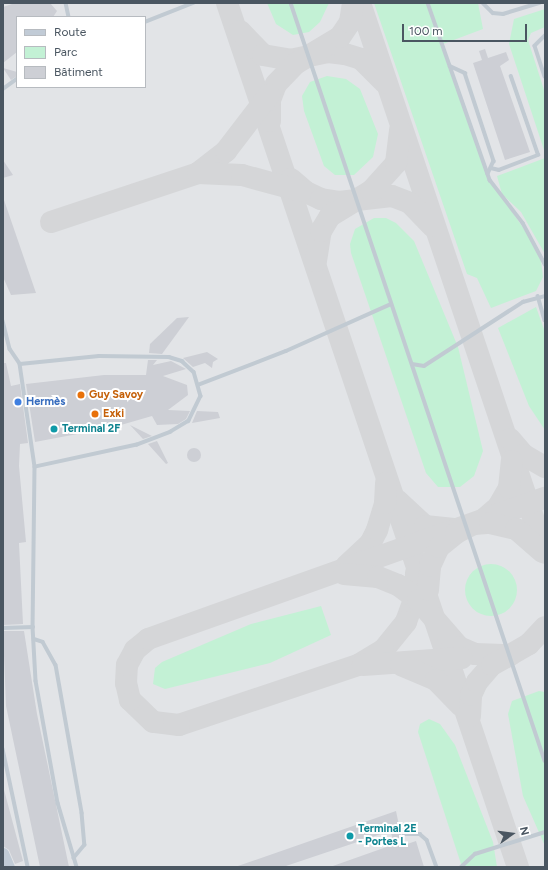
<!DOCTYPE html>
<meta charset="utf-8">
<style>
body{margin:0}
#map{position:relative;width:548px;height:870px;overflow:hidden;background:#f5f3f3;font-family:Figtree,sans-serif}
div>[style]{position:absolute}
.airport>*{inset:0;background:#e2e4e7}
.green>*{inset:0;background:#c3f1d5}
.round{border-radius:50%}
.taxiway>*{height:22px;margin:-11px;padding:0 11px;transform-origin:11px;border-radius:11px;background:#d5d6d8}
.building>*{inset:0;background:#cdcfd5}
.service>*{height:3.5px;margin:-1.75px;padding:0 1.75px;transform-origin:1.75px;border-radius:1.75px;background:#c1cad2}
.secondary>*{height:11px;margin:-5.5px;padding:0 5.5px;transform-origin:5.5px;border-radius:5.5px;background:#c1cbd6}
.dots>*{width:11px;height:11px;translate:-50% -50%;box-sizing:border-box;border:2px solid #fff;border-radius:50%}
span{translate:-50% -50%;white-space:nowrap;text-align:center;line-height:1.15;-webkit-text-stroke:4px #fff;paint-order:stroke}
.food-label{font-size:11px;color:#c56008;font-weight:700}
.left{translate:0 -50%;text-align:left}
.shop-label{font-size:11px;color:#366cbe;font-weight:700}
.culture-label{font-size:11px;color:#0d838f;font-weight:700}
.frame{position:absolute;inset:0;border:4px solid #4a5661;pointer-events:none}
.legend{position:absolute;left:16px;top:16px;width:130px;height:72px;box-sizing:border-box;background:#fff;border:1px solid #b7bbc0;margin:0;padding:5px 7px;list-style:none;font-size:12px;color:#4a5661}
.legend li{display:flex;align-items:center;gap:8px;height:20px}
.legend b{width:20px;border:1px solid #b7bbc0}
.north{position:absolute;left:492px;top:814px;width:40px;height:40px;-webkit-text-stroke:3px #fff;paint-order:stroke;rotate:76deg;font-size:11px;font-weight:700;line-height:16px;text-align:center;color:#4a5661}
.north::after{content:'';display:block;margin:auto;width:14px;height:18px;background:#4a5661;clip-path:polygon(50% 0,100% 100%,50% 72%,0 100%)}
.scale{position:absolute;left:402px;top:24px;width:125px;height:18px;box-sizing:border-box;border:2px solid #4a5661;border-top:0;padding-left:5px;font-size:12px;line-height:14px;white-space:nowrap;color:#4a5661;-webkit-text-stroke:3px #fff;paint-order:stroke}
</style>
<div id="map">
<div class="airport">
<i style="clip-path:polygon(evenodd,3px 3px,545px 3px,545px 867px,3px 867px,3px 3px,17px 17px,145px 17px,145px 87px,17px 87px,17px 17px)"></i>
</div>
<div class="green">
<i style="clip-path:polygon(267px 3px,329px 3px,320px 22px,309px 32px,293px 35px,276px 24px)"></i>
<i style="clip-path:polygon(374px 3px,478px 3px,483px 29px,443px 44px,490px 180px,540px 252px,543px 277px,536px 291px,491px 308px,477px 278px,467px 274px)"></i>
<i style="clip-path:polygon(545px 9px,545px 27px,531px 33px,528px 40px,545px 93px,545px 153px,509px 44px,514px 19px)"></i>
<i style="clip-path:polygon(327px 76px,346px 79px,360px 89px,378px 134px,373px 157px,354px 175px,335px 175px,324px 166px,304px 111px,302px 96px,310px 82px)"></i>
<i style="clip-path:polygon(545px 158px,545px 254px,521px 212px,502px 194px,497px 176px)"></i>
<i style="clip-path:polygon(374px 218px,386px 218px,396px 223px,414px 241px,458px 347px,483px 451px,474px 476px,460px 487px,438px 487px,426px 473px,351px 253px,350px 244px,355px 229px)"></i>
<i style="clip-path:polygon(536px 307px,545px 332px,545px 430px,529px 406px,498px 328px)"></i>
<i class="round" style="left:465px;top:564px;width:52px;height:52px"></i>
<i style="clip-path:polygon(321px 606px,331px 635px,270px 663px,165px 689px,153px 684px,155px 668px,162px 662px,251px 624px)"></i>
<i style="clip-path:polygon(539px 691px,545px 692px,545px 846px,523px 796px,508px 714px,512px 701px)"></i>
<i style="clip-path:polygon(429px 719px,440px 724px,455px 745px,493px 842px,497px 867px,462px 867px,418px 732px,420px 724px)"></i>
</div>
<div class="taxiway">
<i style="left:227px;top:3px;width:912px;rotate:71.39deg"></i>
<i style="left:360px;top:3px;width:580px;rotate:71.41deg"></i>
<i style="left:240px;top:31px;width:33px;rotate:46deg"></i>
<i style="left:263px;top:55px;width:27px;rotate:10deg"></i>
<i style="left:290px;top:60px;width:39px;rotate:-12deg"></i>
<i style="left:328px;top:52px;width:17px;rotate:7deg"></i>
<i style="left:345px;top:54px;width:17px;rotate:17deg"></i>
<i style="left:361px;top:59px;width:33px;rotate:45deg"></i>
<i style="left:270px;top:121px;width:21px;rotate:-90deg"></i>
<i style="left:270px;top:100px;width:17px;rotate:-69deg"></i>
<i style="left:276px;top:84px;width:28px;rotate:-46deg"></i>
<i style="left:295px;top:64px;width:52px;rotate:-31deg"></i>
<i style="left:340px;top:37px;width:18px;rotate:-56deg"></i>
<i style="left:350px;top:22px;width:19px;rotate:-81deg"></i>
<i style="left:198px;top:173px;width:36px;rotate:-38deg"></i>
<i style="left:226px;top:151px;width:71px;rotate:-52.5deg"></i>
<i style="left:291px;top:179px;width:20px;rotate:41deg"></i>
<i style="left:306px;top:192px;width:17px;rotate:25deg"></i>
<i style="left:321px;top:199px;width:18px;rotate:9deg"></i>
<i style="left:339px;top:202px;width:53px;rotate:-6.5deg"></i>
<i style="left:392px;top:196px;width:19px;rotate:21deg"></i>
<i style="left:410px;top:203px;width:32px;rotate:46deg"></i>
<i style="left:51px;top:222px;width:155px;rotate:-18.4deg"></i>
<i style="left:198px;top:173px;width:44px;rotate:2.6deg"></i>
<i style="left:242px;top:175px;width:61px;rotate:15.2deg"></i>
<i style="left:316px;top:261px;width:30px;rotate:-81deg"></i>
<i style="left:321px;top:231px;width:17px;rotate:-59deg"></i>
<i style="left:330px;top:216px;width:48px;rotate:-31.4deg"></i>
<i style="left:371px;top:191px;width:38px;rotate:-48deg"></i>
<i style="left:396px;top:163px;width:33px;rotate:-83deg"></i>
<i style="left:510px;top:439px;width:21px;rotate:49deg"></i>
<i style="left:524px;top:455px;width:24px;rotate:30deg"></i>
<i style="left:397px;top:500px;width:38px;rotate:43deg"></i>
<i style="left:425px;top:526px;width:29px;rotate:6deg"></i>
<i style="left:484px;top:519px;width:18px;rotate:-41deg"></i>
<i style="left:498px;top:507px;width:22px;rotate:-60deg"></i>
<i style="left:509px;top:488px;width:27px;rotate:-84deg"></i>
<i style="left:346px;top:566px;width:33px;rotate:-43deg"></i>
<i style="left:370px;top:544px;width:16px;rotate:-63deg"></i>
<i style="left:377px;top:530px;width:28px;rotate:-73deg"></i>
<i style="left:385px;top:503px;width:20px;rotate:-87deg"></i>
<i style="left:416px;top:573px;width:24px;rotate:92deg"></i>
<i style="left:415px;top:597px;width:27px;rotate:110deg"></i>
<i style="left:406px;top:622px;width:36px;rotate:129deg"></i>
<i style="left:383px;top:650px;width:29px;rotate:149deg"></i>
<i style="left:358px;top:665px;width:189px;rotate:161.5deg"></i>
<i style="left:179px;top:725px;width:26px;rotate:-173deg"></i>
<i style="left:153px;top:722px;width:32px;rotate:-136deg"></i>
<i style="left:130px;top:700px;width:17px;rotate:-103deg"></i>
<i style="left:126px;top:683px;width:18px;rotate:-87deg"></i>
<i style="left:127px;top:665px;width:17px;rotate:-62deg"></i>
<i style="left:135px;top:650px;width:17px;rotate:-40deg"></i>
<i style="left:148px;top:639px;width:421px;rotate:-19.6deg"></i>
<i style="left:344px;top:574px;width:34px;rotate:5deg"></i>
<i style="left:378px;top:577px;width:22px;rotate:22deg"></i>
<i style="left:398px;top:585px;width:25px;rotate:37deg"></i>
<i style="left:418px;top:600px;width:62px;rotate:48.9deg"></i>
<i style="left:459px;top:647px;width:17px;rotate:24deg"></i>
<i style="left:475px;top:654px;width:35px;rotate:2deg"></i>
<i style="left:510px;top:655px;width:22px;rotate:-30deg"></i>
<i style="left:529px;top:644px;width:23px;rotate:-47deg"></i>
<i style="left:428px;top:590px;width:24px;rotate:-85deg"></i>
<i style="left:430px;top:566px;width:21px;rotate:-65deg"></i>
<i style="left:439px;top:547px;width:22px;rotate:-39deg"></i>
<i style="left:456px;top:533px;width:20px;rotate:-27deg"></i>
<i style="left:474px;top:524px;width:16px;rotate:-4deg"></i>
<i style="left:490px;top:523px;width:27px;rotate:13deg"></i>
<i style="left:516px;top:529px;width:35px;rotate:41deg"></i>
<i style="left:363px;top:665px;width:99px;rotate:-4deg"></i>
<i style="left:401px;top:665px;width:38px;rotate:23deg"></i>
<i style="left:436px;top:680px;width:35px;rotate:46deg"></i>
<i style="left:470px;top:716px;width:21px;rotate:-87deg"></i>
<i style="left:471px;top:695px;width:14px;rotate:-65deg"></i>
<i style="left:477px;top:682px;width:23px;rotate:-49deg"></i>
<i style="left:492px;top:665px;width:21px;rotate:-29deg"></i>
</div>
<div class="building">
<i style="clip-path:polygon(15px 3px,50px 3px,57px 11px,53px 17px,17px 17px,17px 52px,3px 63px,3px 7px)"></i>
<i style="clip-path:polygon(485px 49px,488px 58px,506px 52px,509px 60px,500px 66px,530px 152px,505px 160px,473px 63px,482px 60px,479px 51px)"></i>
<i style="clip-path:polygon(3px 68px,17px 72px,17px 76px,11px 80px)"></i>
<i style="clip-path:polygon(3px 160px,13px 175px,3px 178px)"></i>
<i style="clip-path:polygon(3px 200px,4px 200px,36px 293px,11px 295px,3px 277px)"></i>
<i style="clip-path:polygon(189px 317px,162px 354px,149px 353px,150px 344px,177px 318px)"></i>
<i style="clip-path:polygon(207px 352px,218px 359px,213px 362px,212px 368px,205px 363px,193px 367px,183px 358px)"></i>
<i style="clip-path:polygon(148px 360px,157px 360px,153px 365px,171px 361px,186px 369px,163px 376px,187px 385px,188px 395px,168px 410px,190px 411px,186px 419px,178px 424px,157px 425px,152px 416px,114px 427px,35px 442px,26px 384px,104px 375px,146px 375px)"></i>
<i style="clip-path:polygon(3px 363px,6px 363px,11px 386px,20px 384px,28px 443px,20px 444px,19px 466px,26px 542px,19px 543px,23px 624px,3px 625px)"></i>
<i style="clip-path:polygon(197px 411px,218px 412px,220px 418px,192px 423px)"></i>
<i style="clip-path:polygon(130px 425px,152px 436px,143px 439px)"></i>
<i style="clip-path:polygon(157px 441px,168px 463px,166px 464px,148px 444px)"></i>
<i class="round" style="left:187px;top:448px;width:14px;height:14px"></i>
<i style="clip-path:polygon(3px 631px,24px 631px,37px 714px,69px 867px,40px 867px,6px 706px)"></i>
<i style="clip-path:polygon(3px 786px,23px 861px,15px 864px,9px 850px,3px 846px)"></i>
<i style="clip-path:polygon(396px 811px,401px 835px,407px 844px,416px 841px,424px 867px,330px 867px,395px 844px,390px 831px,283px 867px,235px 867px)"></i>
</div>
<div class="service">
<i style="left:66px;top:3px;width:14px;rotate:78deg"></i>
<i style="left:291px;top:3px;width:799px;rotate:71.47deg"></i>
<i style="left:428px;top:3px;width:188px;rotate:70.7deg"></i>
<i style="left:490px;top:180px;width:54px;rotate:52.5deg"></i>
<i style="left:523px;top:223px;width:47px;rotate:61.8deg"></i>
<i style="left:483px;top:3px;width:14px;rotate:45deg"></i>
<i style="left:493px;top:13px;width:10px;rotate:6deg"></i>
<i style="left:503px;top:14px;width:38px;rotate:-17deg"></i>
<i style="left:145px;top:22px;width:52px;rotate:-21.6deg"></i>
<i style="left:545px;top:36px;width:14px;rotate:135deg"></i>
<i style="left:535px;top:46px;width:32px;rotate:72deg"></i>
<i style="left:450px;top:66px;width:17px;rotate:25deg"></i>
<i style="left:465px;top:73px;width:93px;rotate:71.8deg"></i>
<i style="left:494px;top:161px;width:14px;rotate:115deg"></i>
<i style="left:3px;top:89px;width:17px;rotate:-36deg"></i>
<i style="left:491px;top:168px;width:8px;rotate:14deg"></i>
<i style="left:499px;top:170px;width:42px;rotate:-21deg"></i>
<i style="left:538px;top:155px;width:83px;rotate:-109.1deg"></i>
<i style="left:538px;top:296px;width:25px;rotate:74deg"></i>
<i style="left:3px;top:321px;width:29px;rotate:76deg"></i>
<i style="left:10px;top:349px;width:18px;rotate:56deg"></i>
<i style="left:20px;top:364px;width:104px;rotate:81.7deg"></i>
<i style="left:35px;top:467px;width:160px;rotate:90.7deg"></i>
<i style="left:33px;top:627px;width:54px;rotate:86.8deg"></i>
<i style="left:36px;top:681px;width:124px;rotate:79.8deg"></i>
<i style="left:58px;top:803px;width:67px;rotate:73.5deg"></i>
<i style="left:20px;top:364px;width:79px;rotate:-5.8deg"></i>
<i style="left:99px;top:356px;width:70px;rotate:0.8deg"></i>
<i style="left:169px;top:357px;width:14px;rotate:17deg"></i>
<i style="left:182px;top:361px;width:16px;rotate:43deg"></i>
<i style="left:194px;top:372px;width:25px;rotate:74deg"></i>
<i style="left:201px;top:396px;width:28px;rotate:116deg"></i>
<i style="left:189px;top:421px;width:21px;rotate:149deg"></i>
<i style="left:171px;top:432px;width:36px;rotate:159deg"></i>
<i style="left:137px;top:445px;width:104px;rotate:167.8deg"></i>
<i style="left:412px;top:364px;width:12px;rotate:9deg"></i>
<i style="left:424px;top:366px;width:118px;rotate:-32.9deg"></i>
<i style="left:523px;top:302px;width:23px;rotate:-15deg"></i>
<i style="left:198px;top:385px;width:94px;rotate:-21.1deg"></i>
<i style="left:286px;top:351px;width:115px;rotate:-24.1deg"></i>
<i style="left:3px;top:628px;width:30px;rotate:-2deg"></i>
<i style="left:34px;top:639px;width:9px;rotate:18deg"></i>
<i style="left:43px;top:642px;width:26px;rotate:61deg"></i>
<i style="left:56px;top:665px;width:150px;rotate:80deg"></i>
<i style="left:82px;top:813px;width:32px;rotate:85deg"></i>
<i style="left:85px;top:845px;width:17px;rotate:130deg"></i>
<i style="left:3px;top:749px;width:121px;rotate:78deg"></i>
<i style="left:404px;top:834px;width:16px"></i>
<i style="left:420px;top:834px;width:9px;rotate:41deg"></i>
<i style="left:427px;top:840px;width:29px;rotate:70deg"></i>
<i style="left:461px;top:867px;width:19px;rotate:-43deg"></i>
<i style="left:475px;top:854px;width:73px;rotate:-17.4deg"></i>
</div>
<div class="secondary">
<i style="left:3px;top:853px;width:15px;rotate:67deg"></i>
</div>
<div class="dots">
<i style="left:81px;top:395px;background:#e8710a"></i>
<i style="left:18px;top:402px;background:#3f7fe0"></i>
<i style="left:95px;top:414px;background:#e8710a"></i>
<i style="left:54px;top:429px;background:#0f9aa8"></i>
<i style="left:350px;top:836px;background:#0f9aa8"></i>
</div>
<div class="food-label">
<span class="left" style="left:89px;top:395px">Guy Savoy</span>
<span class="left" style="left:103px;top:414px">Exki</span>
</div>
<div class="shop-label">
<span class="left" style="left:26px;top:402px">Hermès</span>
</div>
<div class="culture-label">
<span class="left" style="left:62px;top:429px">Terminal 2F</span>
<span class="left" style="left:358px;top:836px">Terminal 2E<br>- Portes L</span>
</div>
<div class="frame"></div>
<ul class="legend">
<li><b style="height:5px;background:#c1cbd6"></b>Route</li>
<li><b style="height:11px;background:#c3f1d5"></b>Parc</li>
<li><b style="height:11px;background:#cdcfd5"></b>Bâtiment</li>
</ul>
<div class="north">N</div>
<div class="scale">100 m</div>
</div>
